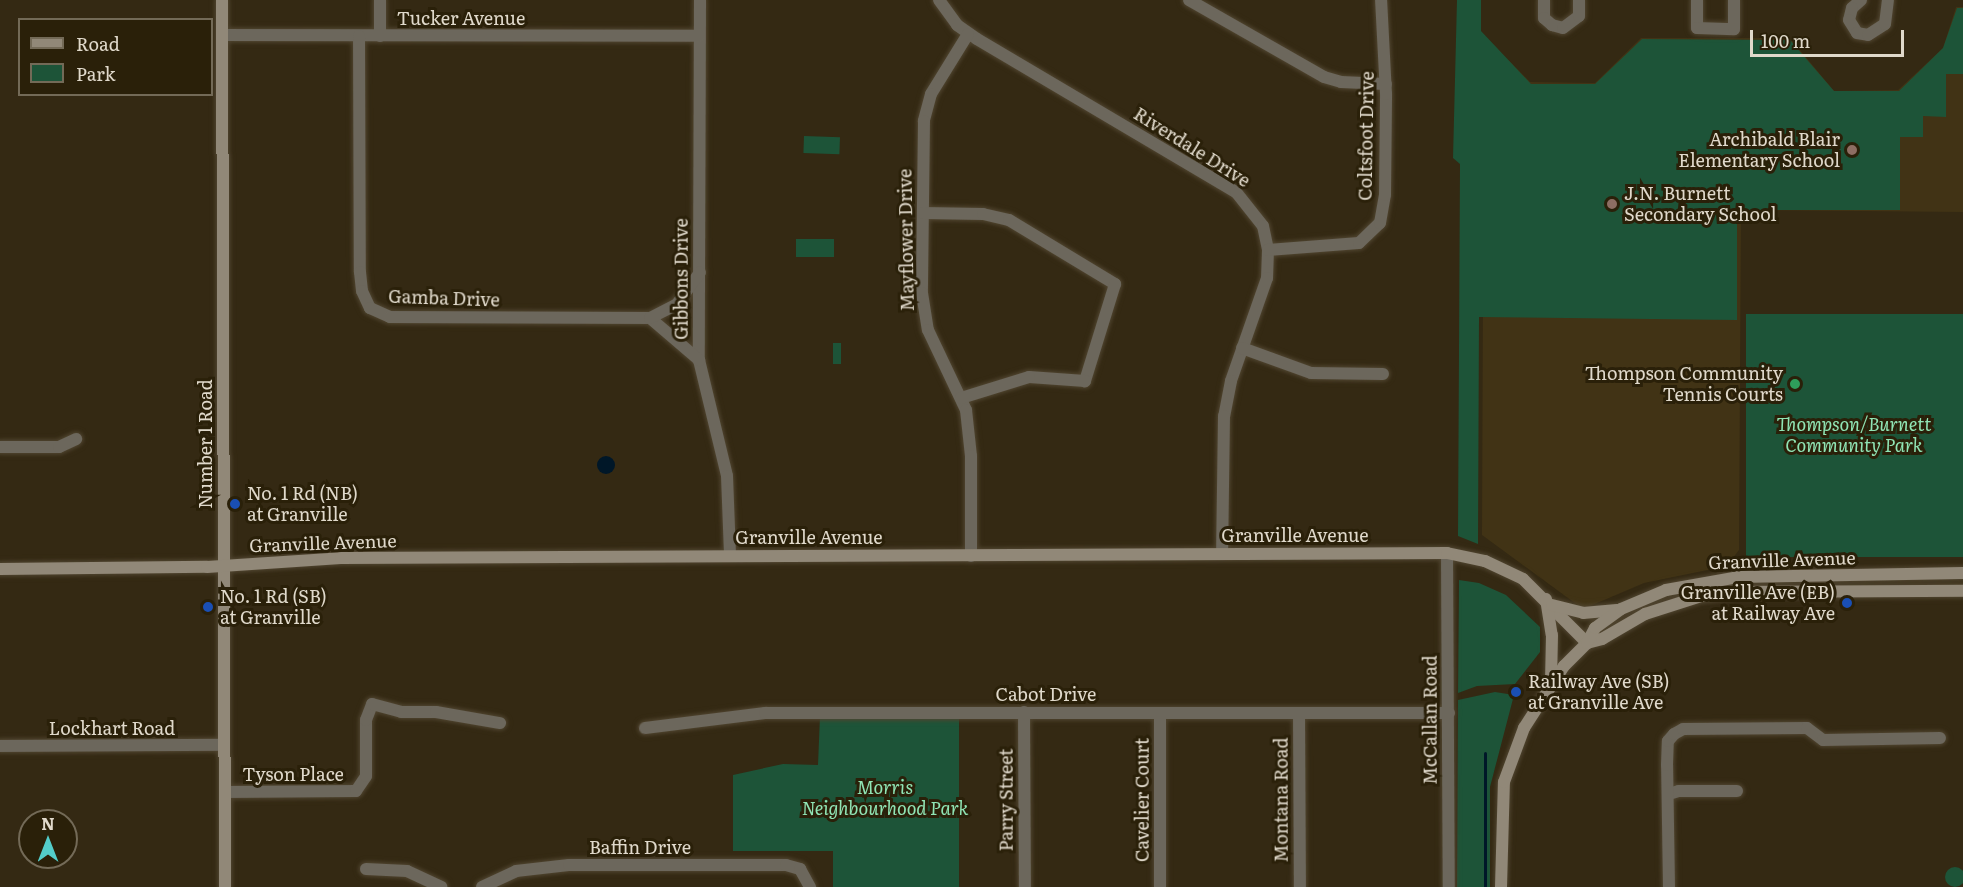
<!DOCTYPE html>
<style>
body{margin:0}
#map{position:relative;width:1963px;height:887px;overflow:hidden;background:#342913;font-family:Literata,serif}
div>[style]{position:absolute}
.built>*{inset:0;background:#413315}
.green>*{inset:0;background:#1d5438;transform-origin:0 0}
.round{border-radius:50%}
.water>*{inset:0;background:#001728}
.stream>*{height:3px;margin:-1.5px;padding:0 1.5px;transform-origin:1.5px;border-radius:1.5px;background:#001728}
.roads{filter:drop-shadow(0 0 2px #504530) drop-shadow(0 0 2px #504530)}
.street>*{height:12px;margin:-6px;padding:0 6px;transform-origin:6px;border-radius:6px;background:#6c675c}
.secondary>*{height:12px;margin:-6px;padding:0 6px;transform-origin:6px;border-radius:6px;background:#918878}
.dots>*{width:16px;height:16px;translate:-50% -50%;box-sizing:border-box;border:3px solid #2a2009;border-radius:50%}
span{translate:-50% -50%;white-space:nowrap;text-align:center;line-height:1.15;-webkit-text-stroke:6px #2a2009;paint-order:stroke}
.street-label{font-size:18px;color:#e0d9cb}
.poi-label{font-size:18px;color:#e0d9cb}
.right{translate:-100% -50%;text-align:right}
.left{translate:0 -50%;text-align:left}
.park-label{font-size:18px;color:#90e5b5;font-style:italic}
.legend{position:absolute;left:18px;top:18px;width:195px;height:78px;box-sizing:border-box;background:#2a2009;border:2px solid #736a57;margin:0;padding:8px 10px;list-style:none;font-size:18px;color:#e0d9cb}
.legend li{display:flex;align-items:center;gap:12px;height:30px}
.legend b{width:30px;border:2px solid #736a57}
.north{position:absolute;left:18px;top:809px;width:60px;height:60px;box-sizing:border-box;background:#2a2009;border:2px solid #736a57;border-radius:50%;rotate:0deg;font-size:16px;font-weight:700;line-height:24px;text-align:center;color:#e0d9cb}
.north::after{content:'';display:block;margin:auto;width:21px;height:27px;background:#53cdca;clip-path:polygon(50% 0,100% 100%,50% 72%,0 100%)}
.scale{position:absolute;left:1750px;top:30px;width:154px;height:27px;box-sizing:border-box;border:3px solid #e0d9cb;border-top:0;padding-left:8px;font-size:18px;line-height:21px;white-space:nowrap;color:#e0d9cb;-webkit-text-stroke:4px #2a2009;paint-order:stroke}
</style>
<div id="map">
<div class="built">
<i style="clip-path:polygon(1956px 7px,1963px 7px,1963px 212px,1741px 210px,1739px 550px,1727px 566px,1644px 583px,1583px 609px,1482px 535px,1484px 35px,1530px 82px,1595px 83px,1641px 38px,1790px 38px,1834px 91px,1898px 90px,1943px 48px)"></i>
</div>
<div class="green">
<i style="clip-path:polygon(1457px 0,1481px 0,1481px 31px,1531px 84px,1595px 84px,1642px 39px,1790px 40px,1834px 91px,1899px 91px,1943px 48px,1957px 8px,1963px 8px,1963px 74px,1946px 74px,1946px 117px,1923px 116px,1923px 137px,1900px 137px,1900px 210px,1737px 210px,1737px 320px,1479px 317px,1478px 544px,1458px 536px,1460px 164px,1453px 158px)"></i>
<i style="left:804px;top:136px;width:36px;height:17px;rotate:2deg"></i>
<i style="left:796px;top:239px;width:38px;height:18px"></i>
<i style="clip-path:polygon(687px 307px,687px 331px,672px 318px)"></i>
<i style="left:1746px;top:314px;width:217px;height:243px"></i>
<i style="left:833px;top:343px;width:8px;height:21px"></i>
<i style="clip-path:polygon(1459px 580px,1479px 583px,1506px 595px,1540px 627px,1540px 652px,1515px 684px,1477px 686px,1458px 693px)"></i>
<i style="clip-path:polygon(1495px 692px,1514px 695px,1490px 787px,1490px 887px,1457px 887px,1458px 700px)"></i>
<i style="clip-path:polygon(820px 716px,959px 718px,959px 887px,833px 887px,833px 851px,733px 851px,733px 775px,783px 764px,818px 765px)"></i>
<i class="round" style="left:1945px;top:867px;width:20px;height:20px"></i>
</div>
<div class="water">
<i class="round" style="left:597px;top:456px;width:18px;height:18px"></i>
</div>
<div class="stream">
<i style="left:1485px;top:753px;width:134px;rotate:90deg"></i>
</div>
<div class="roads">
<div class="street">
<i style="left:380px;top:0;width:36px;rotate:90deg"></i>
<i style="left:700px;top:0;width:360px;rotate:90.2deg"></i>
<i style="left:699px;top:360px;width:119px;rotate:76.4deg"></i>
<i style="left:727px;top:476px;width:79px;rotate:87.8deg"></i>
<i style="left:939px;top:0;width:31px;rotate:54deg"></i>
<i style="left:957px;top:25px;width:24px;rotate:35deg"></i>
<i style="left:977px;top:39px;width:301px;rotate:30.6deg"></i>
<i style="left:1236px;top:192px;width:43px;rotate:51.5deg"></i>
<i style="left:1263px;top:226px;width:25px;rotate:78deg"></i>
<i style="left:1268px;top:250px;width:28px;rotate:92deg"></i>
<i style="left:1267px;top:278px;width:109px;rotate:109.3deg"></i>
<i style="left:1231px;top:381px;width:36px;rotate:101deg"></i>
<i style="left:1224px;top:416px;width:138px;rotate:90.8deg"></i>
<i style="left:1189px;top:0;width:155px;rotate:29.7deg"></i>
<i style="left:1324px;top:77px;width:18px;rotate:16deg"></i>
<i style="left:1341px;top:82px;width:45px;rotate:2.5deg"></i>
<i style="left:1544px;top:0;width:18px;rotate:90deg"></i>
<i style="left:1544px;top:18px;width:11px;rotate:41deg"></i>
<i style="left:1552px;top:25px;width:11px;rotate:15deg"></i>
<i style="left:1563px;top:28px;width:20px;rotate:-37deg"></i>
<i style="left:1579px;top:16px;width:16px;rotate:-90deg"></i>
<i style="left:1697px;top:0;width:28px;rotate:90deg"></i>
<i style="left:1697px;top:28px;width:37px;rotate:2deg"></i>
<i style="left:1734px;top:29px;width:29px;rotate:-90deg"></i>
<i style="left:1861px;top:0;width:12px;rotate:138deg"></i>
<i style="left:1852px;top:8px;width:12px;rotate:104deg"></i>
<i style="left:1849px;top:20px;width:15px;rotate:58deg"></i>
<i style="left:1857px;top:33px;width:11px;rotate:10deg"></i>
<i style="left:1868px;top:35px;width:20px;rotate:-33deg"></i>
<i style="left:1885px;top:24px;width:24px;rotate:-83deg"></i>
<i style="left:968px;top:34px;width:70px;rotate:121.7deg"></i>
<i style="left:931px;top:94px;width:28px;rotate:105deg"></i>
<i style="left:924px;top:121px;width:172px;rotate:90.7deg"></i>
<i style="left:922px;top:293px;width:37px;rotate:81deg"></i>
<i style="left:928px;top:330px;width:89px;rotate:64.6deg"></i>
<i style="left:966px;top:410px;width:46px;rotate:83.8deg"></i>
<i style="left:971px;top:456px;width:100px;rotate:90deg"></i>
<i style="left:222px;top:35px;width:477px;rotate:0.1deg"></i>
<i style="left:359px;top:36px;width:236px;rotate:89.8deg"></i>
<i style="left:360px;top:272px;width:19px;rotate:84deg"></i>
<i style="left:362px;top:291px;width:19px;rotate:65deg"></i>
<i style="left:370px;top:308px;width:22px;rotate:24deg"></i>
<i style="left:390px;top:317px;width:260px;rotate:0.2deg"></i>
<i style="left:650px;top:318px;width:65px;rotate:40.6deg"></i>
<i style="left:923px;top:213px;width:60px;rotate:1deg"></i>
<i style="left:983px;top:214px;width:27px;rotate:13deg"></i>
<i style="left:1009px;top:220px;width:124px;rotate:31.1deg"></i>
<i style="left:1115px;top:284px;width:102px;rotate:107.2deg"></i>
<i style="left:1085px;top:381px;width:56px;rotate:-175.9deg"></i>
<i style="left:1029px;top:377px;width:71px;rotate:162.8deg"></i>
<i style="left:1268px;top:250px;width:91px;rotate:-4.4deg"></i>
<i style="left:1359px;top:243px;width:29px;rotate:-44deg"></i>
<i style="left:1380px;top:223px;width:28px;rotate:-80deg"></i>
<i style="left:1385px;top:195px;width:101px;rotate:-89.4deg"></i>
<i style="left:1386px;top:94px;width:94px;rotate:-93deg"></i>
<i style="left:650px;top:318px;width:30px;rotate:-27deg"></i>
<i style="left:677px;top:304px;width:39px;rotate:-54deg"></i>
<i style="left:1242px;top:348px;width:73px;rotate:19.9deg"></i>
<i style="left:1311px;top:373px;width:72px;rotate:0.8deg"></i>
<i style="left:0;top:447px;width:59px"></i>
<i style="left:59px;top:447px;width:19px;rotate:-25deg"></i>
<i style="left:1447px;top:553px;width:334px;rotate:89.7deg"></i>
<i style="left:1024px;top:712px;width:175px;rotate:89.7deg"></i>
<i style="left:1160px;top:713px;width:174px;rotate:90deg"></i>
<i style="left:1299px;top:713px;width:174px;rotate:89.7deg"></i>
<i style="left:645px;top:728px;width:121px;rotate:-7.1deg"></i>
<i style="left:765px;top:713px;width:684px"></i>
<i style="left:0;top:746px;width:224px;rotate:-0.3deg"></i>
<i style="left:225px;top:792px;width:131px;rotate:-0.4deg"></i>
<i style="left:356px;top:791px;width:18px;rotate:-56deg"></i>
<i style="left:366px;top:776px;width:56px;rotate:-90deg"></i>
<i style="left:366px;top:720px;width:17px;rotate:-69deg"></i>
<i style="left:372px;top:704px;width:30px;rotate:15deg"></i>
<i style="left:401px;top:712px;width:35px"></i>
<i style="left:436px;top:712px;width:65px;rotate:9.8deg"></i>
<i style="left:1669px;top:794px;width:10px;rotate:-17deg"></i>
<i style="left:1679px;top:791px;width:58px"></i>
<i style="left:366px;top:869px;width:41px;rotate:2.8deg"></i>
<i style="left:407px;top:871px;width:38px;rotate:25deg"></i>
<i style="left:482px;top:887px;width:38px;rotate:-25deg"></i>
<i style="left:516px;top:871px;width:53px;rotate:-6.5deg"></i>
<i style="left:569px;top:865px;width:217px"></i>
<i style="left:786px;top:865px;width:15px;rotate:16deg"></i>
<i style="left:800px;top:869px;width:21px;rotate:61deg"></i>
<i style="left:1669px;top:887px;width:122px;rotate:-90.9deg"></i>
<i style="left:1667px;top:765px;width:24px;rotate:-88deg"></i>
<i style="left:1668px;top:741px;width:9px;rotate:-49deg"></i>
<i style="left:1674px;top:734px;width:10px;rotate:-29deg"></i>
<i style="left:1683px;top:729px;width:124px;rotate:-0.5deg"></i>
<i style="left:1807px;top:728px;width:20px;rotate:37deg"></i>
<i style="left:1823px;top:740px;width:117px;rotate:-1deg"></i>
</div>
<div class="secondary">
<i style="left:222px;top:0;width:887px;rotate:89.81deg"></i>
<i style="left:0;top:569px;width:207px;rotate:-0.6deg"></i>
<i style="left:207px;top:567px;width:134px;rotate:-3.8deg"></i>
<i style="left:341px;top:558px;width:1106px;rotate:-0.26deg"></i>
<i style="left:1447px;top:553px;width:39px;rotate:12deg"></i>
<i style="left:1485px;top:561px;width:42px;rotate:25.3deg"></i>
<i style="left:1523px;top:579px;width:91px;rotate:45deg"></i>
<i style="left:1546px;top:599px;width:36px;rotate:81deg"></i>
<i style="left:1552px;top:635px;width:48px;rotate:91.2deg"></i>
<i style="left:1552px;top:605px;width:32px;rotate:14deg"></i>
<i style="left:1583px;top:613px;width:34px;rotate:-5deg"></i>
<i style="left:1587px;top:643px;width:16px;rotate:-15deg"></i>
<i style="left:1602px;top:639px;width:50px;rotate:-30.2deg"></i>
<i style="left:1645px;top:614px;width:59px;rotate:-17.8deg"></i>
<i style="left:1701px;top:596px;width:37px;rotate:-6deg"></i>
<i style="left:1738px;top:592px;width:225px;rotate:-0.3deg"></i>
<i style="left:1501px;top:887px;width:105px;rotate:-88.4deg"></i>
<i style="left:1504px;top:782px;width:58px;rotate:-69.7deg"></i>
<i style="left:1524px;top:728px;width:74px;rotate:-57.2deg"></i>
<i style="left:1564px;top:666px;width:33px;rotate:-45deg"></i>
<i style="left:1587px;top:643px;width:17px;rotate:-62deg"></i>
<i style="left:1595px;top:628px;width:32px;rotate:-36deg"></i>
<i style="left:1621px;top:609px;width:49px;rotate:-22.9deg"></i>
<i style="left:1666px;top:590px;width:73px;rotate:-10.2deg"></i>
<i style="left:1738px;top:577px;width:225px;rotate:-1deg"></i>
</div>
</div>
<div class="dots">
<i style="left:1852px;top:150px;background:#8d6e63"></i>
<i style="left:1612px;top:204px;background:#8d6e63"></i>
<i style="left:1795px;top:384px;background:#2e9e5b"></i>
<i style="left:235px;top:504px;background:#1a4fb4"></i>
<i style="left:1847px;top:603px;background:#1a4fb4"></i>
<i style="left:208px;top:607px;background:#1a4fb4"></i>
<i style="left:1516px;top:692px;background:#1a4fb4"></i>
</div>
<div class="street-label">
<span style="left:461px;top:18px">Tucker Avenue</span>
<span style="left:1366px;top:136px;rotate:-89deg">Coltsfoot Drive</span>
<span style="left:1192px;top:147px;rotate:32deg">Riverdale Drive</span>
<span style="left:906px;top:240px;rotate:-91deg">Mayflower Drive</span>
<span style="left:681px;top:279px;rotate:-90deg">Gibbons Drive</span>
<span style="left:444px;top:298px;rotate:2deg">Gamba Drive</span>
<span style="left:205px;top:444px;rotate:-90deg">Number 1 Road</span>
<span style="left:1295px;top:535px">Granville Avenue</span>
<span style="left:809px;top:537px">Granville Avenue</span>
<span style="left:323px;top:543px;rotate:-2deg">Granville Avenue</span>
<span style="left:1782px;top:560px;rotate:-2deg">Granville Avenue</span>
<span style="left:1046px;top:694px">Cabot Drive</span>
<span style="left:1430px;top:720px;rotate:-90deg">McCallan Road</span>
<span style="left:112px;top:728px">Lockhart Road</span>
<span style="left:293px;top:774px">Tyson Place</span>
<span style="left:1006px;top:800px;rotate:-90deg">Parry Street</span>
<span style="left:1142px;top:800px;rotate:-90deg">Cavelier Court</span>
<span style="left:1281px;top:800px;rotate:-90deg">Montana Road</span>
<span style="left:640px;top:847px">Baffin Drive</span>
</div>
<div class="poi-label">
<span class="right" style="left:1840px;top:150px">Archibald Blair<br>Elementary School</span>
<span class="left" style="left:1624px;top:204px">J.N. Burnett<br>Secondary School</span>
<span class="right" style="left:1783px;top:384px">Thompson Community<br>Tennis Courts</span>
<span class="left" style="left:247px;top:504px">No. 1 Rd (NB)<br>at Granville</span>
<span class="right" style="left:1835px;top:603px">Granville Ave (EB)<br>at Railway Ave</span>
<span class="left" style="left:220px;top:607px">No. 1 Rd (SB)<br>at Granville</span>
<span class="left" style="left:1528px;top:692px">Railway Ave (SB)<br>at Granville Ave</span>
</div>
<div class="park-label">
<span style="left:1854px;top:435px">Thompson/Burnett<br>Community Park</span>
<span style="left:885px;top:798px">Morris<br>Neighbourhood Park</span>
</div>
<ul class="legend">
<li><b style="height:8px;background:#918878"></b>Road</li>
<li><b style="height:16px;background:#1d5438"></b>Park</li>
</ul>
<div class="north">N</div>
<div class="scale">100 m</div>
</div>
